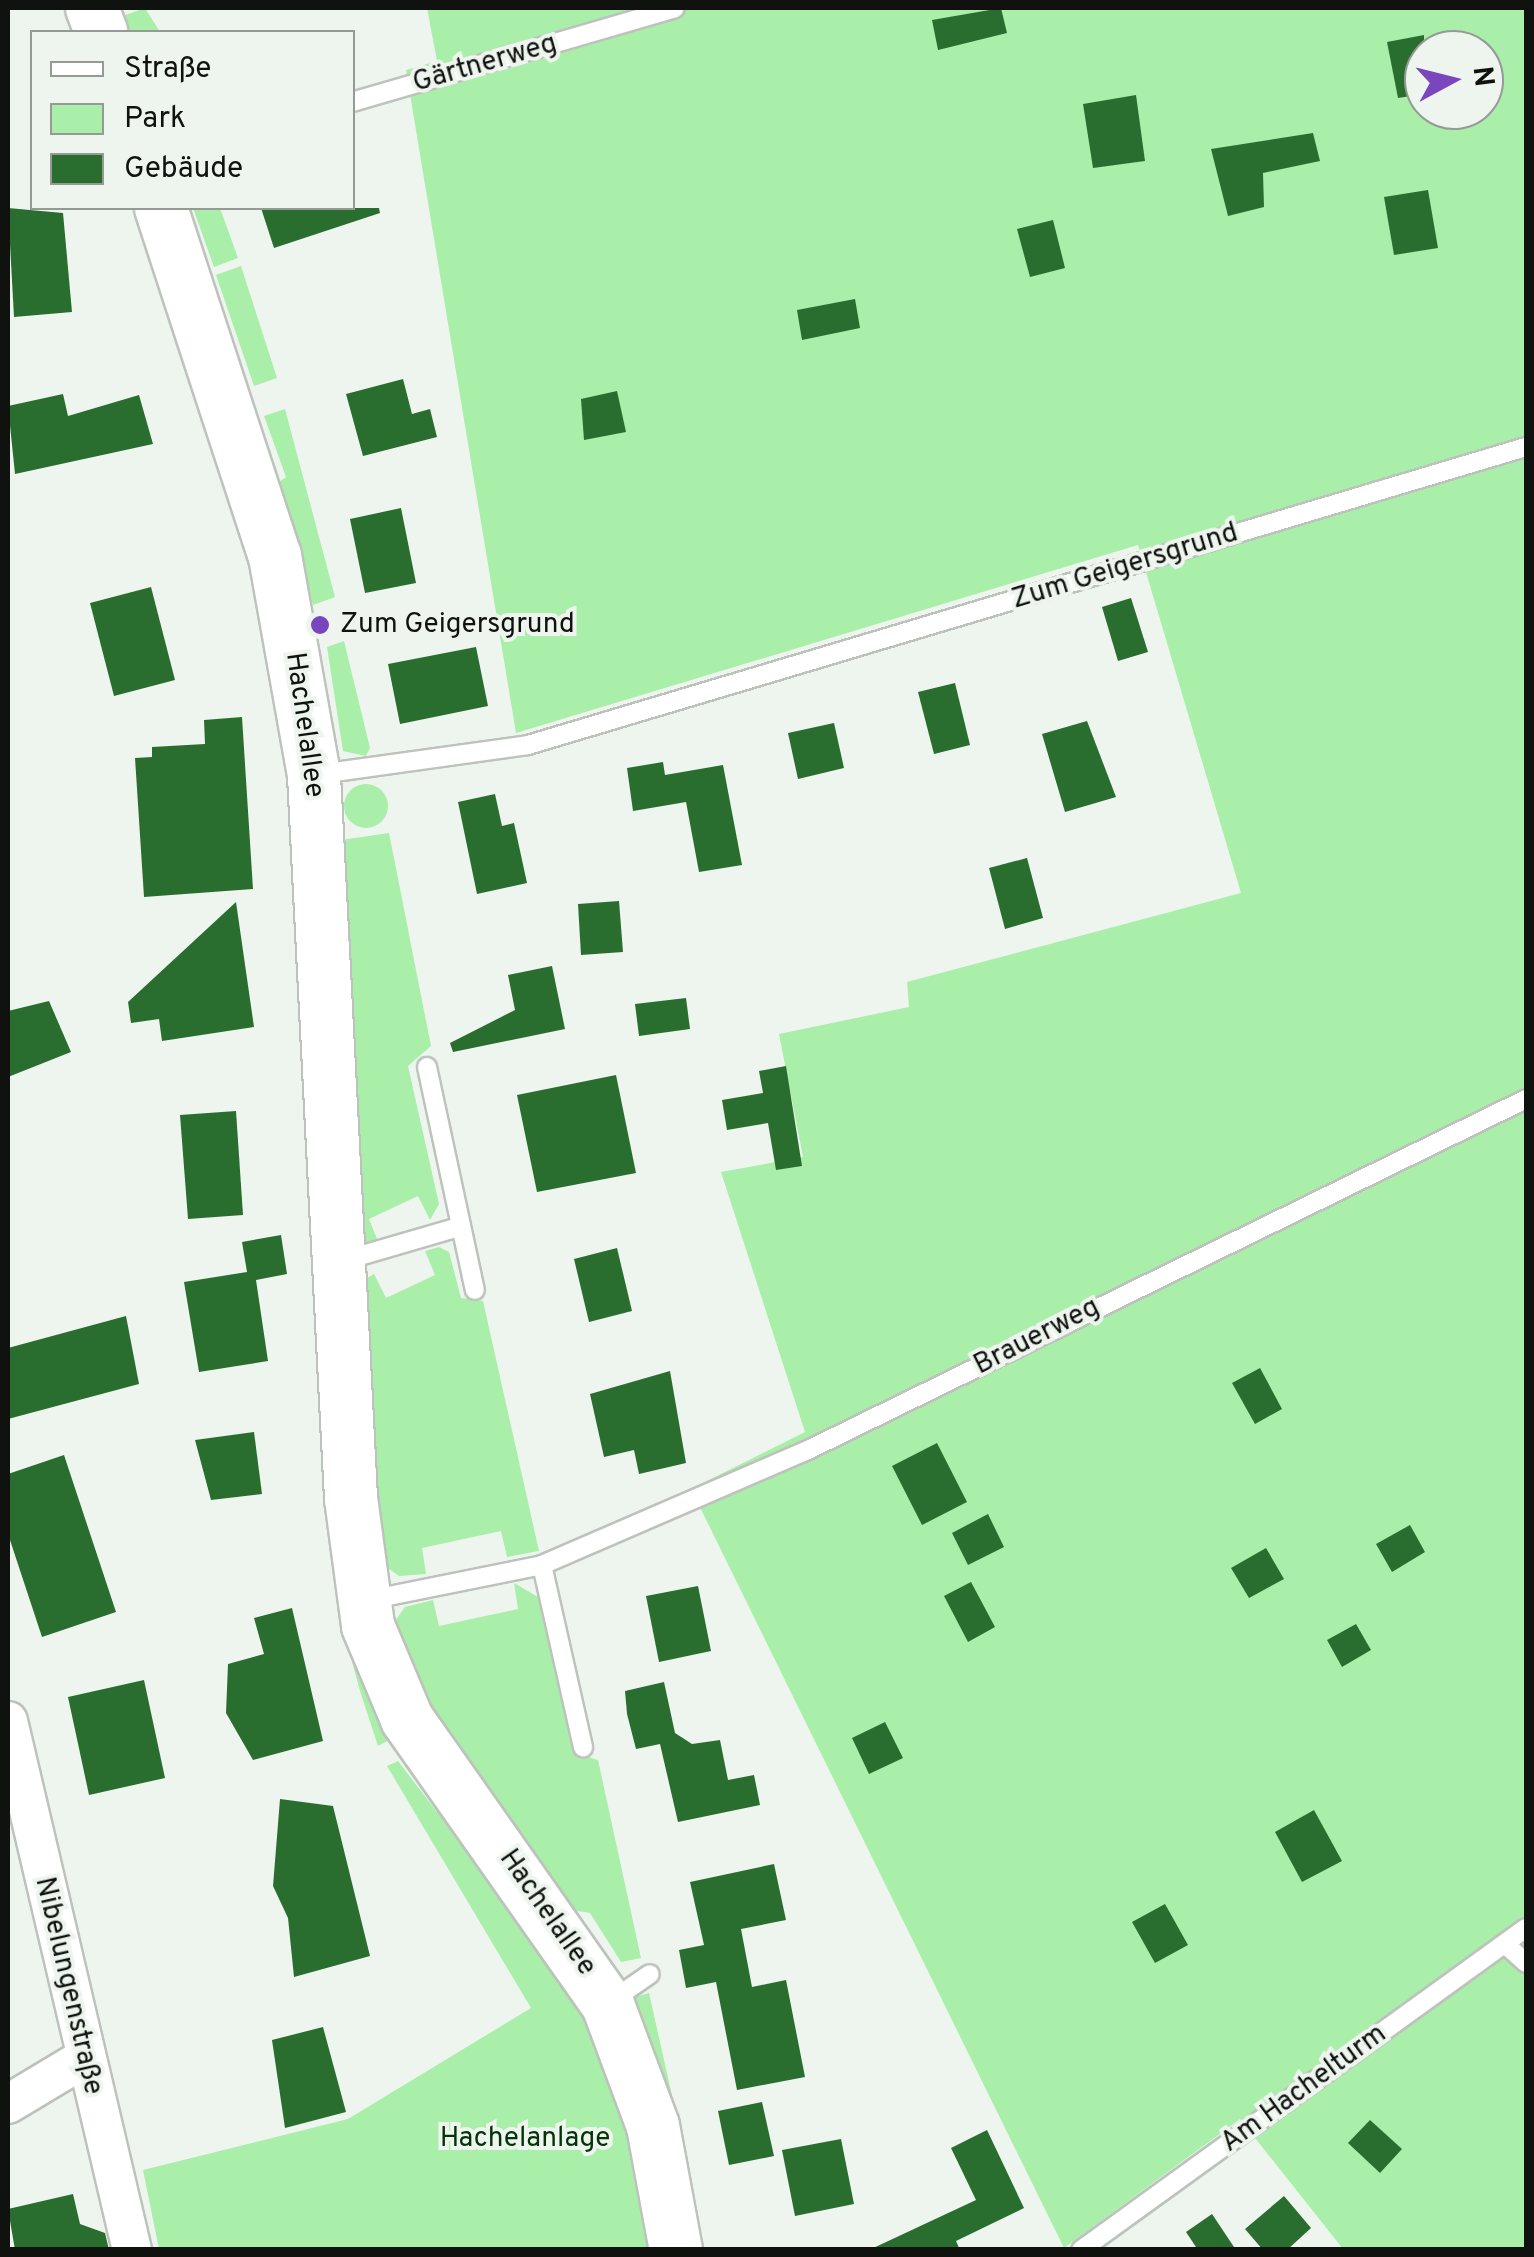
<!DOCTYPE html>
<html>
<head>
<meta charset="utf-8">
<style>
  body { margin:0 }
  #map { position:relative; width:1534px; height:2257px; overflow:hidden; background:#eef5ee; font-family:Overpass,sans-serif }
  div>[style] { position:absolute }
  .green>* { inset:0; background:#a9eea9 }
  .round { border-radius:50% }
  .building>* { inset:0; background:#2a6e2f }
  .roads { filter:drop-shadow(2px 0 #bdc3bc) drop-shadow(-2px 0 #bdc3bc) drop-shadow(0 2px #bdc3bc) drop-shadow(0 -2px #bdc3bc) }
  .lane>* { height:18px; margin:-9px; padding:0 9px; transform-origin:9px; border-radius:9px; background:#fff }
  .street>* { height:38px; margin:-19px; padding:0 19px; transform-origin:19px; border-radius:19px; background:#fff }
  .secondary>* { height:52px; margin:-26px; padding:0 26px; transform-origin:26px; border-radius:26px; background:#fff }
  .dots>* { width:28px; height:28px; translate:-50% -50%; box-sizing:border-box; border:5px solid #eef5ee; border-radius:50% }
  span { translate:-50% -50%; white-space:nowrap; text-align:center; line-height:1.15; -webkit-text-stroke:8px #eef5ee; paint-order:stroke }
  .street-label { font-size:28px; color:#101210 }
  .poi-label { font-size:28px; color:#101210 }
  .left { translate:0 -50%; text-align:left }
  .park-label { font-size:28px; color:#013407 }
  .frame { position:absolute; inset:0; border:10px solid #101210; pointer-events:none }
  .legend { position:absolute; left:30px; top:30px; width:325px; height:180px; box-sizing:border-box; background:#eef5ee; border:2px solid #959a95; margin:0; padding:12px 18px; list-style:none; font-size:30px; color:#101210 }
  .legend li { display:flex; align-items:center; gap:20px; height:50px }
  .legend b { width:50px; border:2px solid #959a95 }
  .north { position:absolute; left:1404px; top:30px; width:100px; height:100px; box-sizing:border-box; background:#eef5ee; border:2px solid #959a95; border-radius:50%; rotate:83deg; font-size:28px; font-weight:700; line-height:40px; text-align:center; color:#101210 }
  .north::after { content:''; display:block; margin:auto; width:35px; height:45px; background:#7a46be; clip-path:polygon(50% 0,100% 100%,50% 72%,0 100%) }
</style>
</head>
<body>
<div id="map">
  <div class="green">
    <i style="clip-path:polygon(145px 8px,160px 32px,120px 32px,120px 17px)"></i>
    <i style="clip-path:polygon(evenodd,427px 8px,1526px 8px,1526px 2249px,1343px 2249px,1240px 2119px,1064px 2248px,691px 1489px,805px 1432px,721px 1172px,803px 1157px,779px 1034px,909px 1007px,907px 982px,1241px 893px,1138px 545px,516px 733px,406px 70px,437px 61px,427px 8px,1424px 50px,1484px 50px,1484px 110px,1424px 110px,1424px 50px)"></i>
    <i style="clip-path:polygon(193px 208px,220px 208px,238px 258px,214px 267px)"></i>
    <i style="clip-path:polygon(241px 266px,277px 378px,254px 386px,216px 275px)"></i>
    <i style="clip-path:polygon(285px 409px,335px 597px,313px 605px,275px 485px,286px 477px,264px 416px)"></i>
    <i style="clip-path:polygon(344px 641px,370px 748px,366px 756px,343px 751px,327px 647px)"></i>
    <i class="round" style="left:344px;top:784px;width:44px;height:44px"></i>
    <i style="clip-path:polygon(389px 833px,431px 1046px,408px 1066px,439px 1204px,430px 1220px,418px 1196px,369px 1219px,379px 1244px,364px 1249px,341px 840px)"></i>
    <i style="clip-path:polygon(439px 1247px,449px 1252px,461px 1298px,483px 1301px,539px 1551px,507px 1557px,501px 1531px,422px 1548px,426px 1574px,399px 1576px,379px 1562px,364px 1280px,374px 1274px,386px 1298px,435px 1275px,425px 1251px)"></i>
    <i style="clip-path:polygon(514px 1583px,538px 1597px,573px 1753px,598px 1760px,641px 1958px,621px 1962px,590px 1913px,572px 1910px,440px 1739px,393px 1624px,405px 1607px,433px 1600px,439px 1626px,518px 1609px)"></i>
    <i style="clip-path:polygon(342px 1624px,395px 1737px,378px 1746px,360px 1691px)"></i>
    <i style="clip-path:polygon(398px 1761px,437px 1812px,448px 1808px,594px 2009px,660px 2249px,159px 2249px,143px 2170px,348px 2119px,531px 2008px,387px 1766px)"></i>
    <i style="clip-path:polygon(649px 1993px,675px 2109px,674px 2110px,632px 1998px)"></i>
  </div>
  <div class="building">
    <i style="clip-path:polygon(1001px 8px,1007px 33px,938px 50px,932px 20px)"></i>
    <i style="clip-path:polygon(1424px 35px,1424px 94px,1398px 98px,1387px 42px)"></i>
    <i style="clip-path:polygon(1136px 95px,1145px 161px,1093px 168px,1083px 104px)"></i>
    <i style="clip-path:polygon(1313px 133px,1320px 161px,1263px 173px,1264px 207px,1228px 216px,1211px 149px)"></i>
    <i style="clip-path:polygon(1428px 190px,1438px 248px,1394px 255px,1384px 197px)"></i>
    <i style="clip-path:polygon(8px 208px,63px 213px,72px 312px,14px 317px)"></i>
    <i style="clip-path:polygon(261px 208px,379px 208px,380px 213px,274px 248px)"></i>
    <i style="clip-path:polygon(1053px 220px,1065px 268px,1030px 277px,1017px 229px)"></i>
    <i style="clip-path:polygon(855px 299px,860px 328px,802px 340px,797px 310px)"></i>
    <i style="clip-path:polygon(403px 379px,412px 414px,430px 409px,437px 437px,363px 456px,346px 394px)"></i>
    <i style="clip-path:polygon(617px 391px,626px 432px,584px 440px,581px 399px)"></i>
    <i style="clip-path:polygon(63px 394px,68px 416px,139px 395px,153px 444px,15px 474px,8px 406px)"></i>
    <i style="clip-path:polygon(401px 508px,416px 583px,365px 593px,350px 519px)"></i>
    <i style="clip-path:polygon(151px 587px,175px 680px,114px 696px,90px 603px)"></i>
    <i style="clip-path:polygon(1131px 598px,1148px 652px,1118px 661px,1102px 607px)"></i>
    <i style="clip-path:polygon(476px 647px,488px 706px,400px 724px,388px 664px)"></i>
    <i style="clip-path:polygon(955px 683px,970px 745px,934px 754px,918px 692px)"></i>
    <i style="clip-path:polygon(242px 717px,253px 889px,144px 897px,135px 758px,152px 757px,152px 747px,205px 744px,204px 720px)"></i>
    <i style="clip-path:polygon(1087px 721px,1116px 797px,1065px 812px,1042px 734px)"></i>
    <i style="clip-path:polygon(834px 723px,844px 768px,798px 779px,788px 733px)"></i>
    <i style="clip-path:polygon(663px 762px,665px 775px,723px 765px,742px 865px,699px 872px,686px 802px,633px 811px,627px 768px)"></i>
    <i style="clip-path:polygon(495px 794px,502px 826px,514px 823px,527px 883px,477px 894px,458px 802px)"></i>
    <i style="clip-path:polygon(1027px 858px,1043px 918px,1005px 929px,989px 868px)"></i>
    <i style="clip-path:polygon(619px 901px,623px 952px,581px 955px,578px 904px)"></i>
    <i style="clip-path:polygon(236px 902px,254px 1027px,162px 1041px,159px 1019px,131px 1023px,128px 1002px)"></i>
    <i style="clip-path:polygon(552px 966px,565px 1029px,453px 1052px,450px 1043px,515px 1010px,508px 975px)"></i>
    <i style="clip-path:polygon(686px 998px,690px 1029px,639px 1036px,635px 1004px)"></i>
    <i style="clip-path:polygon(49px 1001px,71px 1052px,8px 1077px,8px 1011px)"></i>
    <i style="clip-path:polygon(786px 1066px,802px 1166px,776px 1170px,768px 1123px,727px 1130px,722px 1100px,763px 1093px,759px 1071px)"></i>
    <i style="clip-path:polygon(616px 1075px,636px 1173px,537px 1192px,517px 1095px)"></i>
    <i style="clip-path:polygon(236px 1111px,243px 1215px,188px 1219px,180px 1115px)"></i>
    <i style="clip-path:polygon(281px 1235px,287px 1274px,256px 1280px,268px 1361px,199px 1372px,184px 1282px,247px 1272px,242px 1242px)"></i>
    <i style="clip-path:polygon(617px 1248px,632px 1311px,589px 1322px,574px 1259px)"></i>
    <i style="clip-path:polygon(126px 1316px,139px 1384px,8px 1419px,8px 1348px)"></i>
    <i style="clip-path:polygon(1260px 1368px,1282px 1409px,1255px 1424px,1232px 1383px)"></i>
    <i style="clip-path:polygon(670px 1371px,686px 1463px,639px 1474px,634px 1450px,604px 1457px,590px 1394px)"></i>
    <i style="clip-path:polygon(254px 1432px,262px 1494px,211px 1500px,195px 1440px)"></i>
    <i style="clip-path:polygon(937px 1443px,967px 1502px,922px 1525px,892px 1466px)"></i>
    <i style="clip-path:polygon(64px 1455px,116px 1612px,42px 1637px,8px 1534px,8px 1474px)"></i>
    <i style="clip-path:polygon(988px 1514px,1004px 1547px,968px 1565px,952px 1533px)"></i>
    <i style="clip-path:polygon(1410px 1525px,1425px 1552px,1392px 1572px,1376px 1544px)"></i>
    <i style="clip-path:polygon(1266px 1548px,1284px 1579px,1249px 1598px,1231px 1568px)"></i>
    <i style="clip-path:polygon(971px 1582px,995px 1627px,968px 1642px,944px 1596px)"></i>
    <i style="clip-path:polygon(698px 1586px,711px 1651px,659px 1662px,646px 1596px)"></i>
    <i style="clip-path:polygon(292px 1608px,323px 1741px,253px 1760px,226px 1713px,228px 1664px,264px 1654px,254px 1618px)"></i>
    <i style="clip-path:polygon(1356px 1624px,1371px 1650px,1342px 1667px,1327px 1640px)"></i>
    <i style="clip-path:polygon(144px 1680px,165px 1778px,89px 1795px,68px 1697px)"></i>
    <i style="clip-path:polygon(664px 1682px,675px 1733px,692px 1744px,720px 1740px,728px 1780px,754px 1775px,760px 1805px,678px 1822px,660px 1744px,636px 1749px,627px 1714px,625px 1691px)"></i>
    <i style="clip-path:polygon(885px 1722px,903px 1758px,869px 1774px,852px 1738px)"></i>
    <i style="clip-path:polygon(280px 1799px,333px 1806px,370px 1956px,294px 1977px,288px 1918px,273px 1886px)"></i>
    <i style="clip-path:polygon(1314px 1810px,1342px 1861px,1302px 1882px,1275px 1832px)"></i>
    <i style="clip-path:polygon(774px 1864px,786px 1920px,741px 1929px,752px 1987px,786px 1980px,805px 2077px,737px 2090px,716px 1982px,686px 1988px,679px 1950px,704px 1945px,690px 1882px)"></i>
    <i style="clip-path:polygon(1165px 1904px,1188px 1945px,1155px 1963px,1132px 1922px)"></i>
    <i style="clip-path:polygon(323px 2027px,346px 2112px,285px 2128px,272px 2040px)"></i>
    <i style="clip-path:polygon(762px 2102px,774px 2156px,729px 2165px,718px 2111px)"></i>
    <i style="clip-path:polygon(1370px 2120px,1402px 2149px,1380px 2173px,1348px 2143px)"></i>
    <i style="clip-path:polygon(987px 2130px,1024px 2208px,956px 2241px,960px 2250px,869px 2250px,976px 2200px,951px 2148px)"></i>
    <i style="clip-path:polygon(841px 2139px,854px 2204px,795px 2216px,782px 2150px)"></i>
    <i style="clip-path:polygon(73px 2194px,80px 2224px,105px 2233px,109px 2250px,15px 2250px,8px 2209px)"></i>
    <i style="clip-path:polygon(1284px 2196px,1311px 2228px,1287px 2250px,1263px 2250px,1245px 2229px)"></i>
    <i style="clip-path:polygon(1212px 2214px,1236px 2250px,1198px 2250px,1186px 2232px)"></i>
  </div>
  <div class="roads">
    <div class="lane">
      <i style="left:352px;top:102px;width:336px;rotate:-16.2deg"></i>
      <i style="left:320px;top:774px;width:210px;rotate:-7.9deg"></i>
      <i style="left:528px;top:745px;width:1042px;rotate:-16.63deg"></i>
      <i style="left:427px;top:1067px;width:228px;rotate:77.9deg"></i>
      <i style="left:342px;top:1261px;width:122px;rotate:-16.2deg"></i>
      <i style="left:542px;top:1565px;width:187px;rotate:77.3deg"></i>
      <i style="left:369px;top:1600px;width:177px;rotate:-11.4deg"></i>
      <i style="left:542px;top:1565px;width:290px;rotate:-23.4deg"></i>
      <i style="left:808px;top:1450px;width:799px;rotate:-26.05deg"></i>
      <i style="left:1505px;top:1944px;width:28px;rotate:42deg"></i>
      <i style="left:611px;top:2001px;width:47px;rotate:-34.7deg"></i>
      <i style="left:1081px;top:2250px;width:549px;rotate:-35.89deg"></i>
    </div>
    <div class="street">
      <i style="left:8px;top:1721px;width:543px;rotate:76.81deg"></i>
      <i style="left:8px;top:2104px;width:87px;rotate:-31deg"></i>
    </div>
    <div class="secondary">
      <i style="left:92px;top:8px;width:26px;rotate:69deg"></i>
      <i style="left:161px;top:208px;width:366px;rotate:71.9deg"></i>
      <i style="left:275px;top:556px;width:222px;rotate:79.9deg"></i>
      <i style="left:314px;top:775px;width:724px;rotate:87.07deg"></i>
      <i style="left:351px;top:1498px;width:129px;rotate:82.4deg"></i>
      <i style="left:368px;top:1626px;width:101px;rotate:67.2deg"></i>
      <i style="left:407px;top:1719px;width:350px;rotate:54.9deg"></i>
      <i style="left:608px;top:2005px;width:129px;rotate:69.6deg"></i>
      <i style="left:653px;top:2126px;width:126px;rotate:79.5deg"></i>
    </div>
  </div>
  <div class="dots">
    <i style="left:320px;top:625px;background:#7a46be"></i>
  </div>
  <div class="street-label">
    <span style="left:485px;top:64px;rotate:-16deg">Gärtnerweg</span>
    <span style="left:1125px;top:567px;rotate:-17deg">Zum Geigersgrund</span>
    <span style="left:304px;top:725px;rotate:82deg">Hachelallee</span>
    <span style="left:1037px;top:1337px;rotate:-27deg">Brauerweg</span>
    <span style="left:547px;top:1913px;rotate:55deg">Hachelallee</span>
    <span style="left:68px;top:1986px;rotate:77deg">Nibelungenstraße</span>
    <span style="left:1304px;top:2089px;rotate:-36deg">Am Hachelturm</span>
  </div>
  <div class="poi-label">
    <span class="left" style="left:340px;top:625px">Zum Geigersgrund</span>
  </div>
  <div class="park-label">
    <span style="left:525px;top:2139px">Hachelanlage</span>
  </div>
  <div class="frame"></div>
  <ul class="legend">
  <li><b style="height:12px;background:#fff"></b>Straße</li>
  <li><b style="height:28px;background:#a9eea9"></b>Park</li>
  <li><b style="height:28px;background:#2a6e2f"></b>Gebäude</li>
  </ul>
  <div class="north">N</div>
</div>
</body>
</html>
